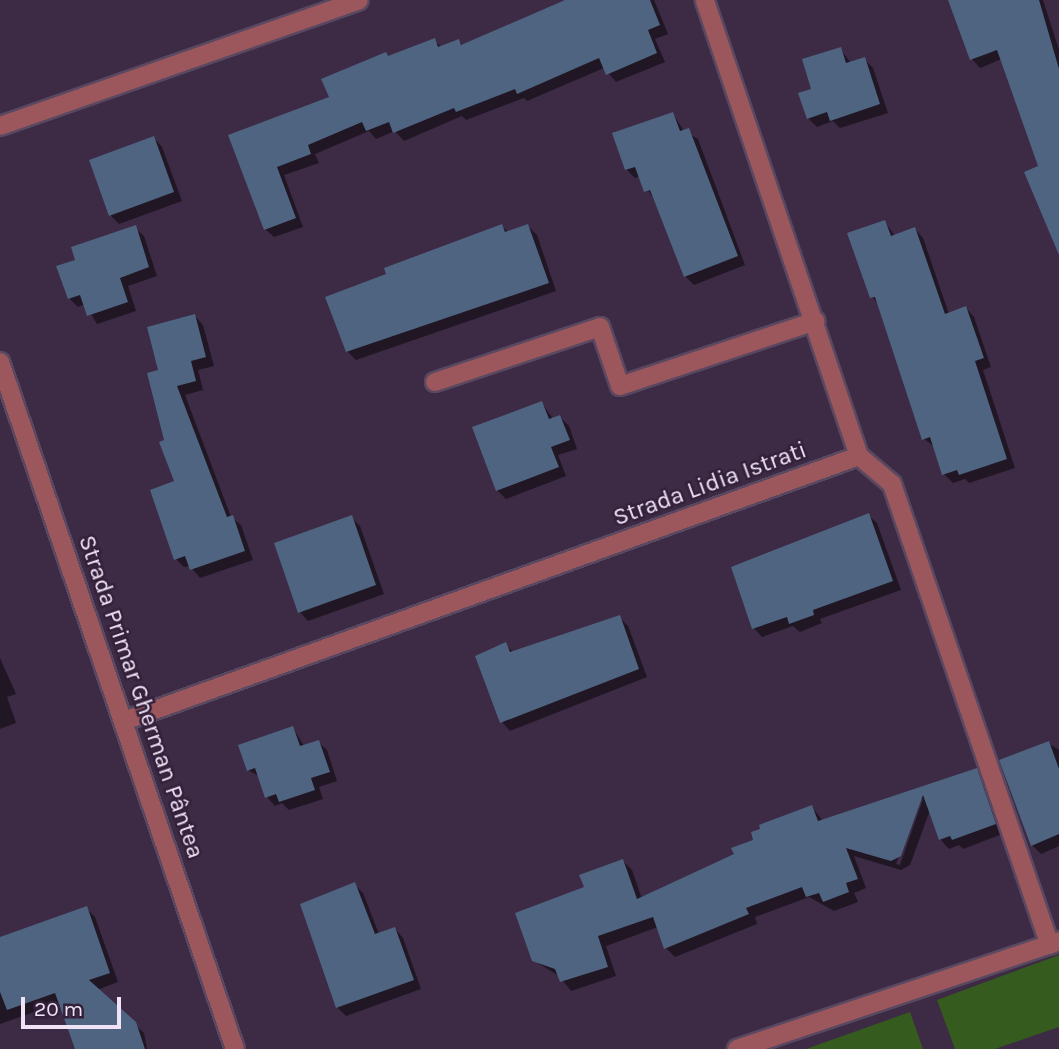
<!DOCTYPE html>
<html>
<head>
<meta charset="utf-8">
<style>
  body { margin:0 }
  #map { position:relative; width:1059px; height:1049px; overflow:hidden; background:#3d2a45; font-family:Karla,sans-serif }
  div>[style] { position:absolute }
  .green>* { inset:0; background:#355b1f }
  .shadow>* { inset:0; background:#0007 }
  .building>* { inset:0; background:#4e6481 }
  .roads { filter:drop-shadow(2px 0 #5a4861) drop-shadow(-2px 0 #5a4861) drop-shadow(0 2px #5a4861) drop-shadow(0 -2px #5a4861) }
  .service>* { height:18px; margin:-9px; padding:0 9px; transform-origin:9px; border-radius:9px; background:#9c575c }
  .minor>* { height:18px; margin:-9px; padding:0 9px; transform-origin:9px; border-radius:9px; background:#9c575c }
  span { translate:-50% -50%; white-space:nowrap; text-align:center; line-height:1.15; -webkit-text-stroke:5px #33203a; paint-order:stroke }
  .street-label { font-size:24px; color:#f0e3f5 }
  .scale { position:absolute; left:21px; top:997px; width:100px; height:32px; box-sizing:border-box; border:4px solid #f0e3f5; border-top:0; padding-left:9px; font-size:21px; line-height:24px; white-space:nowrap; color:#f0e3f5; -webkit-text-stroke:5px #33203a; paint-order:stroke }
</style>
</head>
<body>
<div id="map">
  <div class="green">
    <i style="clip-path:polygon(1059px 955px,1059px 1027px,995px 1049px,955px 1049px,937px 1000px)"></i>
    <i style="clip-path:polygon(910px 1012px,923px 1049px,806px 1049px)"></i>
  </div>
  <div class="shadow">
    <i style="clip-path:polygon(580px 0,654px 0,668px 34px,655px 39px,665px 62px,616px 82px,604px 68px,527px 101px,524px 98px,466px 120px,462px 116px,404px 141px,395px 131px,376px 139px,369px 131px,315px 154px,319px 163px,284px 175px,303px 227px,274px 237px,265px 229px,231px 136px,331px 98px,389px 57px,434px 40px,442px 48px,459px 41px,463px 46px)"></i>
    <i style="clip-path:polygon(950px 0,1043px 0,1059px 50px,1059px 253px,1040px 167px,1002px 59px,980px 68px,972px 59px)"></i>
    <i style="clip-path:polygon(840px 49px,851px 63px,864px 59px,873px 68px,888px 113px,840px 128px,833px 121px,817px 127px,808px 118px,814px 90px)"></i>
    <i style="clip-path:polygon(673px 114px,684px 131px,698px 139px,745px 265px,694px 285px,685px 276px,654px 200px,640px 176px,635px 178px,626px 169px)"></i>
    <i style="clip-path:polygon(154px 138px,162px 147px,182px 201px,119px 224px,110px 215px)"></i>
    <i style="clip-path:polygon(885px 222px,895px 236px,915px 229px,923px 238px,949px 314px,966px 308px,974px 317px,991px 367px,983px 370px,1015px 468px,969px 483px,965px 479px,953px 483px,944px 474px,935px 447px,924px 439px,879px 305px,872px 297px)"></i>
    <i style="clip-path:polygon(502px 226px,509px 233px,528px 226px,537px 235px,556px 291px,356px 360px,347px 351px,388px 275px)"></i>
    <i style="clip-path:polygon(135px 228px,144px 236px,157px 276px,128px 286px,136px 311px,97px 324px,85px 304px,78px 307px,69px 298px,77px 261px)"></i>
    <i style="clip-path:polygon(195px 316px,203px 325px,214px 366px,198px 370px,203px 390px,185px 395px,231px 517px,241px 525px,253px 560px,200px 578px,190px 566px,184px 567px,176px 559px,176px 482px,166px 441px,160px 372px)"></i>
    <i style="clip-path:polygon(542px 403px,553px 419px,560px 417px,569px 426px,577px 449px,558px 455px,566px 476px,506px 499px,497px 490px)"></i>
    <i style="clip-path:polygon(868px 515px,877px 523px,901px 590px,820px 619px,822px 623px,800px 632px,793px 626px,762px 637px,754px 628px)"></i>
    <i style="clip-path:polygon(351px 517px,360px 526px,384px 594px,308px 621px,300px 612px)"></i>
    <i style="clip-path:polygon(619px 617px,628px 626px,647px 677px,510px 731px,502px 722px,505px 644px,514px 653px)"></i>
    <i style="clip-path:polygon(0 658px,16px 694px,7px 697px,16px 723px,0 729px)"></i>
    <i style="clip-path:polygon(293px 728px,304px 746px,318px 742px,327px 750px,337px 781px,319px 787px,323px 799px,289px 810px,282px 803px,275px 806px,267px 797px,260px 777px,248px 770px)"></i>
    <i style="clip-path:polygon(1048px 743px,1059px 750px,1059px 846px,1041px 854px,1032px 845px)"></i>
    <i style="clip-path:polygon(evenodd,977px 770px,986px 779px,1005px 833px,963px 849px,959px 845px,949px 849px,940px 839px,930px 810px,910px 865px,901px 870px,854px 856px,866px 888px,854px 893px,858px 902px,834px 911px,809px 897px,755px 917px,757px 924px,675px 957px,666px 948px,658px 927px,606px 946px,616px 976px,571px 991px,559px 976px,533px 960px,586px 888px,623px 861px,632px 870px,642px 899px,736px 855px,812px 807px,823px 821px,977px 770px,920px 799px,923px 799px,900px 865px,896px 864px,920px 799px)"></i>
    <i style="clip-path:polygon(354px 884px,363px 893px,379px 934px,395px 929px,403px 938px,421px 989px,346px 1016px,337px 1007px)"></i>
    <i style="clip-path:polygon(86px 908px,95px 917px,118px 982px,97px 990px,144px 1033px,147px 1049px,77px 1049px,60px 1003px,0 1024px,0 939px)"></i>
  </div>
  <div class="building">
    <i style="clip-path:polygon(565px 0,650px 0,660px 25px,648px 30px,657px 53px,606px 75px,599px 58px,517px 94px,515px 89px,456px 112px,454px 108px,393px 133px,389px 122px,366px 131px,362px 122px,308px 145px,311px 154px,277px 167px,296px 218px,264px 230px,228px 135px,329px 97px,321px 79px,386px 52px,388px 56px,435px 38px,438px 47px,459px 39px,461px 45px)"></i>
    <i style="clip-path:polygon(948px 0,1039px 0,1059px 69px,1059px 255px,1024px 172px,1038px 166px,997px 50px,970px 60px)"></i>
    <i style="clip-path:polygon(841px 47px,846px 63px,865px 57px,880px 104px,830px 121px,827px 112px,807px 119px,798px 93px,811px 89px,802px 59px)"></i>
    <i style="clip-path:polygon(673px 112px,680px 131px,689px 128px,738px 256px,684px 277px,650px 190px,644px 192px,635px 167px,625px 170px,612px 133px)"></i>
    <i style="clip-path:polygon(154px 136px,174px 192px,109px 216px,89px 160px)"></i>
    <i style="clip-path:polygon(885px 220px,891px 236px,915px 227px,945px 314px,966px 306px,984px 358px,975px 361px,1007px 459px,959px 475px,957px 470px,942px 475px,930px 437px,922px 440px,875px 297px,870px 298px,847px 233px)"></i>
    <i style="clip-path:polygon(502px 224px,505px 232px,528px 224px,549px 283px,346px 352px,325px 297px,386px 274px,384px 268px)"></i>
    <i style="clip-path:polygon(136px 225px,149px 267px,120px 278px,128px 302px,87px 316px,80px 295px,68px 299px,56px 266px,75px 260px,71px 247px)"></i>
    <i style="clip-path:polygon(195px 314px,206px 357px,191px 361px,196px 381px,177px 386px,227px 517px,233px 515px,245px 551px,190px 570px,185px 556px,174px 560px,150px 490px,174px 481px,159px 442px,164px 440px,147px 373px,158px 370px,147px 327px)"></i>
    <i style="clip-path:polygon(542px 401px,549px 419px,560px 415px,570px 440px,551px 447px,559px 467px,496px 491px,472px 427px)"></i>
    <i style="clip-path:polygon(869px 513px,893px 581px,813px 610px,814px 615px,789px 624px,787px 617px,752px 629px,731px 567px)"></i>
    <i style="clip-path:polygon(352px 515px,376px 585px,298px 613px,274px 543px)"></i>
    <i style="clip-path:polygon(620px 615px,639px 669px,500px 723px,475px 656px,506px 642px,510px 652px)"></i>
    <i style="clip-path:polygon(293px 726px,300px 746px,319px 740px,330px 772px,311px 778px,315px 790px,279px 802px,276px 794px,265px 798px,255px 768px,247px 771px,238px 745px)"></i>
    <i style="clip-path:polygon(1049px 741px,1059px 769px,1059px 834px,1031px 846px,999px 760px)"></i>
    <i style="clip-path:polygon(977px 768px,996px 824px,952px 840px,950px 836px,939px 840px,923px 795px,901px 856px,891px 861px,846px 848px,858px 879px,846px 883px,849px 892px,823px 902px,819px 893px,806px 897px,802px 887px,746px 908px,749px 914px,664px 949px,653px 917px,598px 936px,608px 967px,560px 982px,555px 969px,532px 961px,515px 913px,584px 887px,579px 875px,623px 859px,637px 899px,734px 854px,731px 848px,753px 840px,751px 832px,760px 829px,759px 825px,812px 805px,818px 821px)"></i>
    <i style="clip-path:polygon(355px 882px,375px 934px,395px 927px,414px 980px,336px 1008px,300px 904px)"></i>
    <i style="clip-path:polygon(87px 906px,110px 973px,89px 980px,136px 1022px,145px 1049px,75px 1049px,55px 993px,7px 1010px,0 992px,0 937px)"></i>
  </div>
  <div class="roads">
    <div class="service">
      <i style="left:435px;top:382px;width:174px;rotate:-18.4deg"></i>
      <i style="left:600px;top:327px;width:62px;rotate:71.3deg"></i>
      <i style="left:620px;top:386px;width:206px;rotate:-18.4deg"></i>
      <i style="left:859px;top:456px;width:43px;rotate:40.3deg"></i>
      <i style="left:892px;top:484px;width:487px;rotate:71.1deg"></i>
    </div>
    <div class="minor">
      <i style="left:0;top:126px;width:380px;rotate:-19.3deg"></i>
      <i style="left:0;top:362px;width:726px;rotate:71.12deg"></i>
      <i style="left:124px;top:721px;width:781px;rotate:-19.83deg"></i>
      <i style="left:859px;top:456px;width:481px;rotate:-108.7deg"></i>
      <i style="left:737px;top:1049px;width:340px;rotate:-18.5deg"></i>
    </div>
  </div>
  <div class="street-label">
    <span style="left:710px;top:484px;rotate:-20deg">Strada Lidia Istrati</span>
    <span style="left:141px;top:697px;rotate:71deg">Strada Primar Gherman Pântea</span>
  </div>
  <div class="scale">20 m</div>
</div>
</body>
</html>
